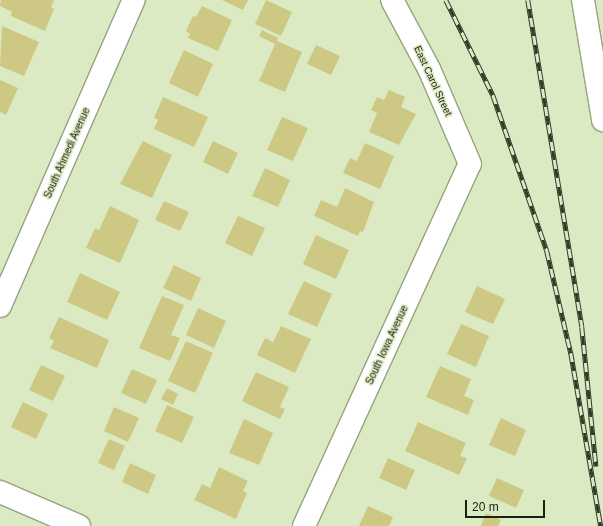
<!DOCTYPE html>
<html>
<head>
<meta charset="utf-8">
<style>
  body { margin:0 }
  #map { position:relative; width:603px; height:526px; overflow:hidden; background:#dbeac3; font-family:Helvetica,sans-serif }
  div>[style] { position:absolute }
  .building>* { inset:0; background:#cdc984 }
  .roads { filter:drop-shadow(1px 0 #95a37e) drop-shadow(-1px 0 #95a37e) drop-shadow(0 1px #95a37e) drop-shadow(0 -1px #95a37e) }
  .street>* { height:22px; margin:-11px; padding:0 11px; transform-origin:11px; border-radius:11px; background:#fff }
  .primary>* { height:22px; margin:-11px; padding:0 11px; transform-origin:11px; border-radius:11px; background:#fff }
  .rail>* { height:4.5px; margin-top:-2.25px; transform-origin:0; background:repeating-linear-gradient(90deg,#dbeac3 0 9px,#333a28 0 18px); box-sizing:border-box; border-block:1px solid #333a28 }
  span { translate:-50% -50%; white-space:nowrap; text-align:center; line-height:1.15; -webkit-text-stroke:3px #dbeac3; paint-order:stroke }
  .street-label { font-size:10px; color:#1a2011 }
  .scale { position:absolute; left:465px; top:500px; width:80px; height:18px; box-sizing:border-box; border:2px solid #1a2011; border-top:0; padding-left:5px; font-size:12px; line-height:14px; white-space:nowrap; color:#1a2011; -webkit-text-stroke:3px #dbeac3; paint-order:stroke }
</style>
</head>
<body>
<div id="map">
  <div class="building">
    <i style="clip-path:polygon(1px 0,54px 0,51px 7px,54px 9px,45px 31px,11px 16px,12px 12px,0 6px)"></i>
    <i style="clip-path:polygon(222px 0,248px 0,243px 10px)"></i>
    <i style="clip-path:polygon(266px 0,292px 12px,281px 36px,255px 24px)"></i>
    <i style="clip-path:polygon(202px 6px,232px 20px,218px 51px,188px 38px,190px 34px,186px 31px,193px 16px,196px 17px)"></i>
    <i style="clip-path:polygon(2px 26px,39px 42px,24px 76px,0 66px)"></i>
    <i style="clip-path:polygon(262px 30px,278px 38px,277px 41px,302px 52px,285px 92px,259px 81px,275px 44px,259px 36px)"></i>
    <i style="clip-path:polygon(316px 45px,340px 56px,331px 75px,307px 64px)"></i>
    <i style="clip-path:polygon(184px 50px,213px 64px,198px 97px,169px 83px)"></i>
    <i style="clip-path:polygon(0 80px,18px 88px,6px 115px,0 112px)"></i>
    <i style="clip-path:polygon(389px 90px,405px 97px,401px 107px,416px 114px,399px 145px,369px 132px,377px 113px,371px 110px,377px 97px,384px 100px)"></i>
    <i style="clip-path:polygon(163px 97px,208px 117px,194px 147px,154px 129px,158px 120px,154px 118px)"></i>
    <i style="clip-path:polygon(282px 117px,308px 128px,293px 161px,267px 150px)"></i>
    <i style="clip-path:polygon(143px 141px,172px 155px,152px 198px,120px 184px)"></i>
    <i style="clip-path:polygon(213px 141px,238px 153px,228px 174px,203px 162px)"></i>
    <i style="clip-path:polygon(365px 143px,394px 156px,380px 189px,343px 173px,350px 158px,357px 161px)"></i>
    <i style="clip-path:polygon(265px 168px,290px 180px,278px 207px,252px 196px)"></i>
    <i style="clip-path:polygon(345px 188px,374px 202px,363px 232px,360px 231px,358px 236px,314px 216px,321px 200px,337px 207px)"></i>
    <i style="clip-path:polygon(164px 201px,189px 212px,180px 231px,155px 220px)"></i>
    <i style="clip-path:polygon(110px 206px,139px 220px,120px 263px,86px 248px,95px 228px,99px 230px)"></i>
    <i style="clip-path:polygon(238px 216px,265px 228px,252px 256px,225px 243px)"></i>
    <i style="clip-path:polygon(316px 235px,349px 250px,336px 279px,303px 264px)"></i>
    <i style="clip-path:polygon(174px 265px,201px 278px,191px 301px,163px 288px)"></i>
    <i style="clip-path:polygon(80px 273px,120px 292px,107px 320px,67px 302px)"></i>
    <i style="clip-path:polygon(304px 281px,332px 294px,317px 327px,288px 314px)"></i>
    <i style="clip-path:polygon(477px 286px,505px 299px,493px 324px,465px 312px)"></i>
    <i style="clip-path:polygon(162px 296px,184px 305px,171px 335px,180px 338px,170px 361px,139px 348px)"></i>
    <i style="clip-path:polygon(198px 308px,226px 321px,214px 348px,186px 335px)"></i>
    <i style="clip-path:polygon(59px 317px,109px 340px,97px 368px,50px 348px,54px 341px,49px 338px)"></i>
    <i style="clip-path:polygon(461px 324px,489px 336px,476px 367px,447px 354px)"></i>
    <i style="clip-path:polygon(281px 326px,311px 339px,295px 373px,257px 355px,265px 338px,273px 342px)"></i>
    <i style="clip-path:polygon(186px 341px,213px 353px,195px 393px,168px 381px)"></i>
    <i style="clip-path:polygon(41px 365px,65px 376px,53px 401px,29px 390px)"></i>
    <i style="clip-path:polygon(440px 366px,471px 379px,464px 396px,474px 400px,468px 415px,426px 397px)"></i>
    <i style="clip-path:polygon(132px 369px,157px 380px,146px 404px,121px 393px)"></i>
    <i style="clip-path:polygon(256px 372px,289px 387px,280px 407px,285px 409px,280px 419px,242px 401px)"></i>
    <i style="clip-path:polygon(167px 388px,178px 394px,173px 405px,161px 399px)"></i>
    <i style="clip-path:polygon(23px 402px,48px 414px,36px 439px,11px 427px)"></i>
    <i style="clip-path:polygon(167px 405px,194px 417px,182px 443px,155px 431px)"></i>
    <i style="clip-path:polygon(114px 407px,139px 418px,128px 442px,104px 431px)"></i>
    <i style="clip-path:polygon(501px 418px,526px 430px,515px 456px,489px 445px)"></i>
    <i style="clip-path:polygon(244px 419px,273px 433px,259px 465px,229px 453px)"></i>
    <i style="clip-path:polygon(418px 422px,466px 443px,460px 456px,467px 458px,459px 475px,405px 451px)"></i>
    <i style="clip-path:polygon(109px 439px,125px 446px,114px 470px,98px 463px)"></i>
    <i style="clip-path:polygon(388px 458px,415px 470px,406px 490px,379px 478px)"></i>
    <i style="clip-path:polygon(130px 463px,156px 475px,148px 494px,122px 482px)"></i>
    <i style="clip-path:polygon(219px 467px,248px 481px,243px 491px,247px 493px,236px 519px,194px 500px,202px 484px,210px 488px)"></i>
    <i style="clip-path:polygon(497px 478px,524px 490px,516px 508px,489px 496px)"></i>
    <i style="clip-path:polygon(368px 506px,393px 517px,389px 526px,359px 526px)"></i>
    <i style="clip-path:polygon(486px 513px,501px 520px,498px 526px,481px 526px)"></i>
  </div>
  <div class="roads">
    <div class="street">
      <i style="left:0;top:306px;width:334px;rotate:-66.4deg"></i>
      <i style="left:0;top:492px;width:86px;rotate:23.3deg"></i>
      <i style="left:304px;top:526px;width:398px;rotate:-65.4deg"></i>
      <i style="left:470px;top:164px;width:103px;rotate:-113.3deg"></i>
      <i style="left:429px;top:69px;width:78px;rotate:-118.2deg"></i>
    </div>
    <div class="primary">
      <i style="left:583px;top:0;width:122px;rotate:80.5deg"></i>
    </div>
  </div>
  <div class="rail">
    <i style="left:446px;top:0;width:106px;rotate:63.7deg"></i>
    <i style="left:493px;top:95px;width:165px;rotate:70.9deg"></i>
    <i style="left:547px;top:251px;width:105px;rotate:76.8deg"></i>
    <i style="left:571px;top:353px;width:176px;rotate:80.2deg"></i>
    <i style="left:528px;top:0;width:331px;rotate:80.6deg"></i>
    <i style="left:582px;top:327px;width:140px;rotate:84.2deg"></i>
  </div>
  <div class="street-label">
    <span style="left:433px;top:81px;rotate:65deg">East Carol Street</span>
    <span style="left:67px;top:153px;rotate:-66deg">South Ahmedi Avenue</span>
    <span style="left:387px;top:345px;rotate:-65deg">South Iowa Avenue</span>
  </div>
  <div class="scale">20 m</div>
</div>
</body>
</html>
